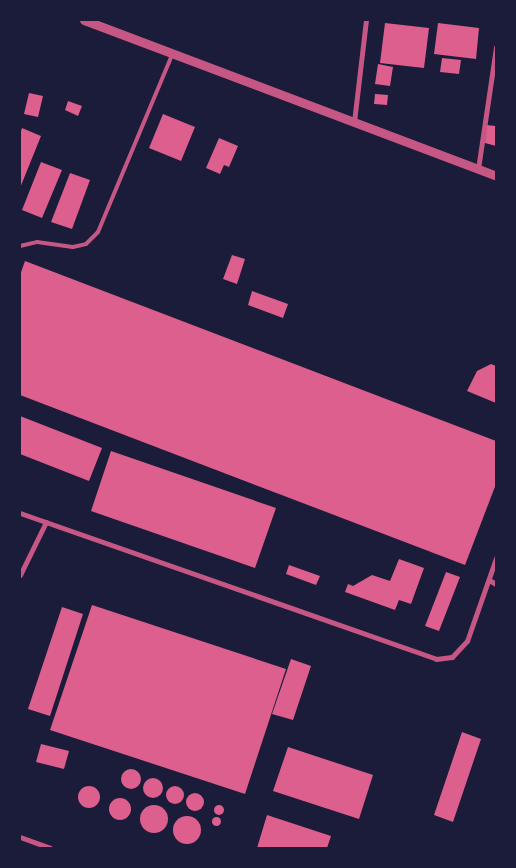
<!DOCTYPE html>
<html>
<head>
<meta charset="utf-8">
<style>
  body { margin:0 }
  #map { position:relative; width:516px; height:868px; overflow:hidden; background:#1b1b3a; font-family:"DejaVu Sans",sans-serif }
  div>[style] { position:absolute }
  .building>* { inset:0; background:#dd5f8e }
  .round { border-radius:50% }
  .service>* { height:4px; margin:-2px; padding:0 2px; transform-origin:2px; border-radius:2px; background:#c65784 }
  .minor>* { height:5px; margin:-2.5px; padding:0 2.5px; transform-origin:2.5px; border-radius:2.5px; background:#c65784 }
  .tertiary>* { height:9px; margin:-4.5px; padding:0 4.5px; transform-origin:4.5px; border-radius:4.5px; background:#c65784 }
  span { translate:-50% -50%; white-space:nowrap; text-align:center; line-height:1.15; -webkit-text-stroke:4.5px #1b1b3a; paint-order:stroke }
  .frame { position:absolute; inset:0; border:21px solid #1b1b3a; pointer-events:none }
</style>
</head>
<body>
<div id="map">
  <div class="building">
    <i style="clip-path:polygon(385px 23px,429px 28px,424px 68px,380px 63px)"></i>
    <i style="clip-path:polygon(438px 23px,479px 28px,476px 59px,434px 54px)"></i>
    <i style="clip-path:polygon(442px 58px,461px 60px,459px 74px,440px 72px)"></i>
    <i style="clip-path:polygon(378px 64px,393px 67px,390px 86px,375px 84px)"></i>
    <i style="clip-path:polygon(29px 93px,43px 96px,38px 117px,24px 114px)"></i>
    <i style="clip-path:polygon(375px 94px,388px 95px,387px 105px,374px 104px)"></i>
    <i style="clip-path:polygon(68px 101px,82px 106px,78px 116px,65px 110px)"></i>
    <i style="clip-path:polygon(163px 114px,195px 127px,181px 161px,149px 148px)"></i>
    <i style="clip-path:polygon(486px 125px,496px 126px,496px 146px,485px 143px)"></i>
    <i style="clip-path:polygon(22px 128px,41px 136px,20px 188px,20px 134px)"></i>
    <i style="clip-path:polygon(219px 138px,238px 146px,229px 167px,224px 165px,220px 174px,206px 168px)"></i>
    <i style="clip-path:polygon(41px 162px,62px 170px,42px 218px,22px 210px)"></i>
    <i style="clip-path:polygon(70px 173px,90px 180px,72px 229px,51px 222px)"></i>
    <i style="clip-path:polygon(232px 255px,245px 259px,237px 284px,223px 279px)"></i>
    <i style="clip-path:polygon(25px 261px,496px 441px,496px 484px,465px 565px,20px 395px,20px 275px)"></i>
    <i style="clip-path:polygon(252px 291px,288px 304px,283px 318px,248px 305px)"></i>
    <i style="clip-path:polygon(491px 364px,496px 366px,496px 403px,467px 391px,477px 371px)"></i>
    <i style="clip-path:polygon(20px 416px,102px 448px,89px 481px,20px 454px)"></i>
    <i style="clip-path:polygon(111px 451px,276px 508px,255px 568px,91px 511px)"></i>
    <i style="clip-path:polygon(399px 559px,424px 568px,411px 604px,399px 600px,395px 610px,345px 592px,348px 584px,353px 586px,372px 575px,390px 581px)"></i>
    <i style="clip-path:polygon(289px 565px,320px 576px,316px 585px,286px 574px)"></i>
    <i style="clip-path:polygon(446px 572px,460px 577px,439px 631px,425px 626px)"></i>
    <i style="clip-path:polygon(92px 605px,286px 669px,245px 794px,50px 730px)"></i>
    <i style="clip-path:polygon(62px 607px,83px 614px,50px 716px,28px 709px)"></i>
    <i style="clip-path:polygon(291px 659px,311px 666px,293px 720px,272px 714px)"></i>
    <i style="clip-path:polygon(462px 732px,481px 739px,453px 822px,434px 815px)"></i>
    <i style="clip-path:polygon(41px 744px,69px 751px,64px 769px,36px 762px)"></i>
    <i style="clip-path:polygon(288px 747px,373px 775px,359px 819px,273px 791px)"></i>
    <i class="round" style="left:121px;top:769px;width:20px;height:20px"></i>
    <i class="round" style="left:143px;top:778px;width:20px;height:20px"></i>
    <i class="round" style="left:166px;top:786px;width:18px;height:18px"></i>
    <i class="round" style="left:78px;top:786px;width:22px;height:22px"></i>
    <i class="round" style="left:186px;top:793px;width:18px;height:18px"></i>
    <i class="round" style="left:109px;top:798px;width:22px;height:22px"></i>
    <i class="round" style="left:214px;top:805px;width:10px;height:10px"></i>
    <i class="round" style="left:140px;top:805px;width:28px;height:28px"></i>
    <i style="clip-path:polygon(267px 815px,331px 836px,327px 848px,257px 848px)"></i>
    <i class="round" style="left:211.5px;top:816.5px;width:9px;height:9px"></i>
    <i class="round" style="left:173px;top:816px;width:28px;height:28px"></i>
  </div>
  <div class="service">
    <i style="left:20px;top:246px;width:17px;rotate:-13deg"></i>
    <i style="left:37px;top:242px;width:36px;rotate:8deg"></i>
    <i style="left:73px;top:247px;width:13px;rotate:-13deg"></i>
    <i style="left:86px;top:244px;width:17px;rotate:-45deg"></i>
    <i style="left:98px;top:232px;width:194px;rotate:-67.3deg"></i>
  </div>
  <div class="minor">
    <i style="left:354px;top:122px;width:103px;rotate:-83.3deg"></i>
    <i style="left:478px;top:169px;width:123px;rotate:-81.6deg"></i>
    <i style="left:20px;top:513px;width:441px;rotate:19.3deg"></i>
    <i style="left:436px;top:659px;width:16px;rotate:-7deg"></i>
    <i style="left:452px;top:657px;width:22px;rotate:-47deg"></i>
    <i style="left:467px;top:641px;width:88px;rotate:-70.7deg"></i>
    <i style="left:20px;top:575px;width:59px;rotate:-63.9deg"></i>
    <i style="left:489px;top:580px;width:8px;rotate:30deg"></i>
    <i style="left:20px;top:837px;width:32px;rotate:20deg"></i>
  </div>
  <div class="tertiary">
    <i style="left:84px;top:20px;width:441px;rotate:20.7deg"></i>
  </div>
  <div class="frame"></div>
</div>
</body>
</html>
